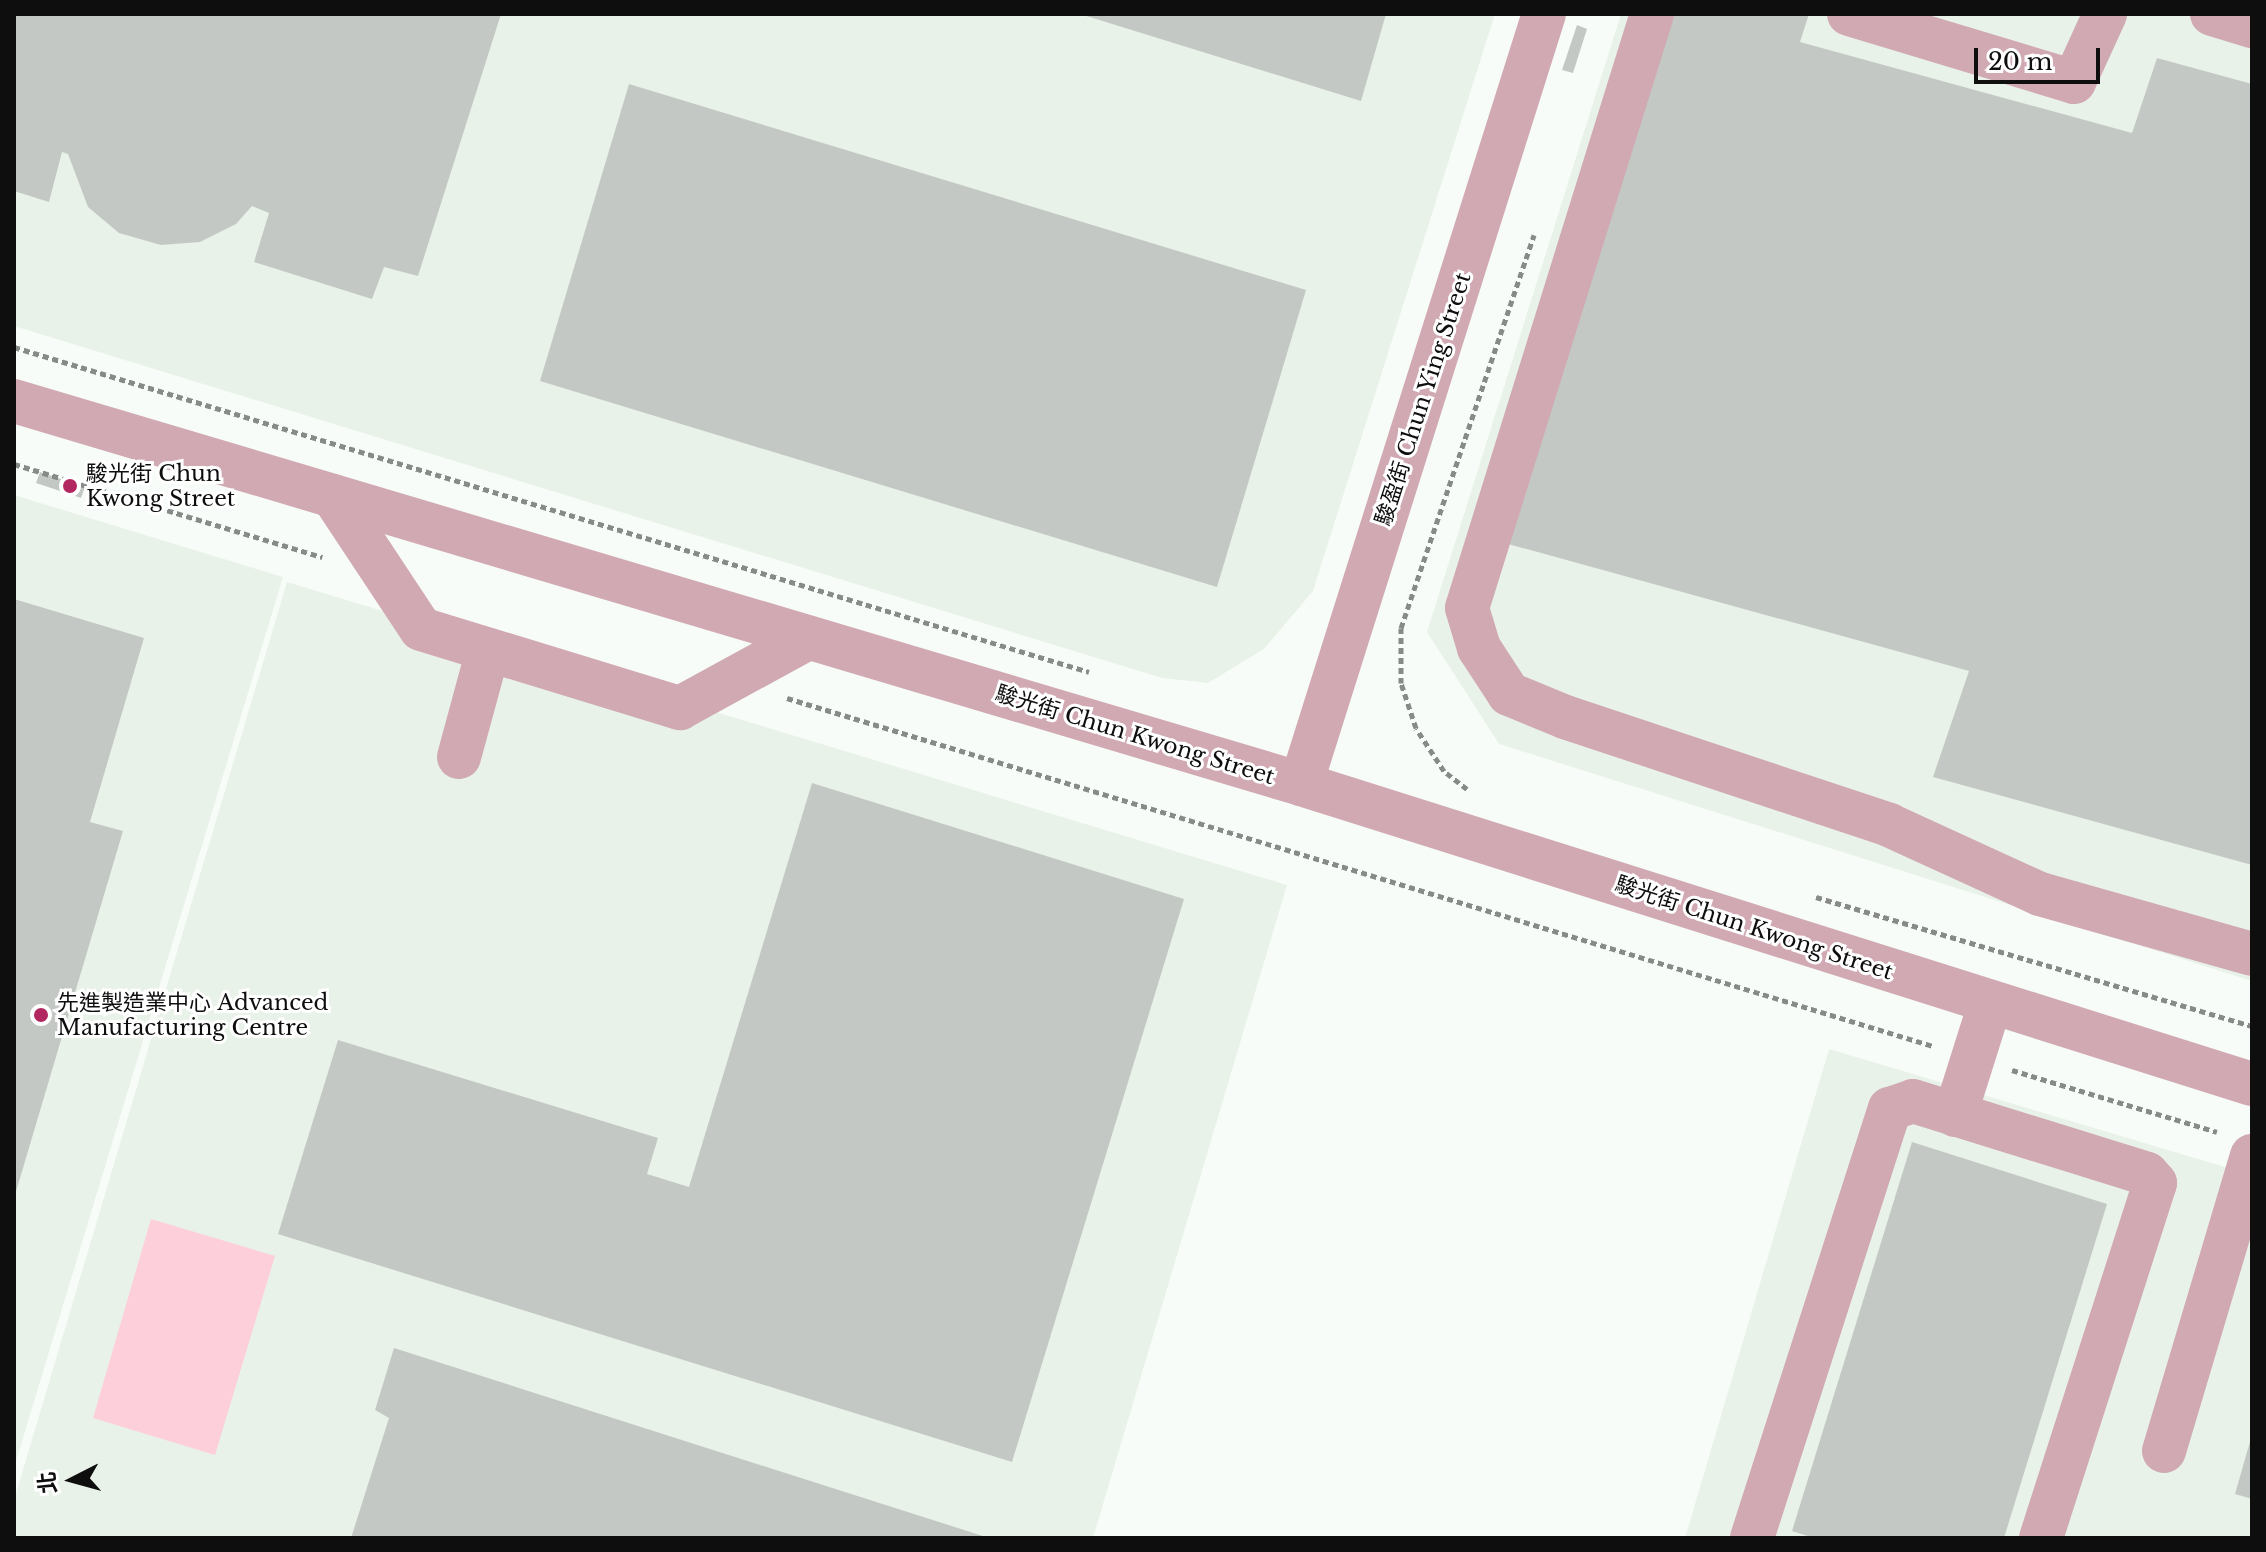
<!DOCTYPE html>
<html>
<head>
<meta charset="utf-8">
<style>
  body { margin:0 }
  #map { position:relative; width:2266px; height:1552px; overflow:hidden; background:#f8fcf8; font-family:"Libre Baskerville","Noto Sans TC",serif }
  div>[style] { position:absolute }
  .built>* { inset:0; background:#e9f2e9 }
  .green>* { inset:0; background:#fdcfda }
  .building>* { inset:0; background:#c4c8c4 }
  .path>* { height:5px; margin-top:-2.5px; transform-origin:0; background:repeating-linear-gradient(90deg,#878a87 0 6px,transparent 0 10px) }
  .minor>* { height:44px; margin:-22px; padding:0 22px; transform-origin:22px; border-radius:22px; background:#d0a9b3 }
  .dots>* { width:22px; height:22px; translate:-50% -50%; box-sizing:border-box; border:4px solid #fff; border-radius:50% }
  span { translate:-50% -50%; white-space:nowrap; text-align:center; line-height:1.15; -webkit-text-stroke:6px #fff; paint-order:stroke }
  .street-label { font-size:22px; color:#0d0e0d }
  .poi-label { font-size:22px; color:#0d0e0d }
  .left { translate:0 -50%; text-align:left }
  .frame { position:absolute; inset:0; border:16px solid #0d0e0d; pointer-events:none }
  .north { position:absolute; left:32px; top:1440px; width:80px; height:80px; -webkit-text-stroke:6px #fff; paint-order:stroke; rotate:264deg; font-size:22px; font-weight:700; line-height:32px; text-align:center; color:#0d0e0d }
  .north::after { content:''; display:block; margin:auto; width:28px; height:36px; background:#0d0e0d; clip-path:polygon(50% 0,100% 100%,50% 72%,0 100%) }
  .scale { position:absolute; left:1974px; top:48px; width:126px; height:36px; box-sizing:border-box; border:4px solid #0d0e0d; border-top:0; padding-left:10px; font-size:24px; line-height:28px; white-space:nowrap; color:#0d0e0d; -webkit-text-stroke:6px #fff; paint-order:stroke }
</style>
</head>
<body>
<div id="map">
  <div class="built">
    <i style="clip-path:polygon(14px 14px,1495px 14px,1313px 591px,1264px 649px,1208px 683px,1162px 678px,14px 326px)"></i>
    <i style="clip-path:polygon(1621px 14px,2252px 14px,2252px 981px,1499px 744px,1427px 632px)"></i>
    <i style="clip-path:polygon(14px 495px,283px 577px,14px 1468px)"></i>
    <i style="clip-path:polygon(287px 582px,1287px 885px,1093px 1538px,14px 1538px,14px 1500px)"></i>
    <i style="clip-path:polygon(1829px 1049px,2252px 1175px,2252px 1538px,1685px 1538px)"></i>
  </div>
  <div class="green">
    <i style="clip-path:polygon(151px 1219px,275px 1256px,215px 1455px,93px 1418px)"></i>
  </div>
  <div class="building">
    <i style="clip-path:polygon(14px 14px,501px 14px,418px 276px,384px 267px,372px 299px,254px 262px,269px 213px,252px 206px,236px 224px,200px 242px,161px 245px,119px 233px,88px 207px,68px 154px,62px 152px,49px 202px,14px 191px)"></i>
    <i style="clip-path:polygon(1080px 14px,1386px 14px,1361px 101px)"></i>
    <i style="clip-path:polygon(1668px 14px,1809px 14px,1800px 42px,2132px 133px,2157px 58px,2252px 84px,2252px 865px,1933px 777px,1969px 671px,1501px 542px)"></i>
    <i style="clip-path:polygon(1577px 25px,1587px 29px,1573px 73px,1562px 70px)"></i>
    <i style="clip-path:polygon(629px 84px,1306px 290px,1217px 587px,540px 381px)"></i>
    <i style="clip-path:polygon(40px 472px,85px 487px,81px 498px,36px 483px)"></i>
    <i style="clip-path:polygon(14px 599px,144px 638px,90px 822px,123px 831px,15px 1195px)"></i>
    <i style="clip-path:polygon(812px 783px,1184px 899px,1012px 1462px,278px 1234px,338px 1040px,658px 1138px,647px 1174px,689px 1187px)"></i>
    <i style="clip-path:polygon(1912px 1142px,2107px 1204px,2004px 1538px,1814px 1538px,1792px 1531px)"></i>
    <i style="clip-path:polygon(394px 1348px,986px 1537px,986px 1538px,351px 1538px,389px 1418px,375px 1410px)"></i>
    <i style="clip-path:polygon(2251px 1438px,2252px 1438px,2252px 1499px,2235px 1494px)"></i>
  </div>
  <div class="path">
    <i style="left:14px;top:347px;width:1123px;rotate:16.82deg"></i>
    <i style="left:14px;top:464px;width:322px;rotate:16.8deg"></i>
    <i style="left:787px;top:698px;width:1198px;rotate:16.89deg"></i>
    <i style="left:1467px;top:789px;width:29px;rotate:-142deg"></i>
    <i style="left:1444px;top:771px;width:51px;rotate:-123.1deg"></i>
    <i style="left:1416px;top:728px;width:47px;rotate:-108.4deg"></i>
    <i style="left:1401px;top:683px;width:55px;rotate:-90deg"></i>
    <i style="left:1401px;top:628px;width:415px;rotate:-71.3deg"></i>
    <i style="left:1816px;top:897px;width:455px;rotate:16.5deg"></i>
    <i style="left:2012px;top:1070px;width:214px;rotate:16.8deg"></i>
  </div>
  <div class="minor">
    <i style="left:1652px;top:14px;width:622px;rotate:107.3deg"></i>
    <i style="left:1467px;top:608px;width:42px;rotate:73.3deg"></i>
    <i style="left:1479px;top:648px;width:55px;rotate:56.9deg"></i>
    <i style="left:1509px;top:694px;width:61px;rotate:22.3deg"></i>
    <i style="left:1565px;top:717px;width:342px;rotate:18.4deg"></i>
    <i style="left:1889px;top:825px;width:166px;rotate:24.6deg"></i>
    <i style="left:2040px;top:894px;width:220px;rotate:15.8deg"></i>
    <i style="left:1849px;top:14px;width:235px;rotate:16.8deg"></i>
    <i style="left:2074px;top:82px;width:75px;rotate:-65.5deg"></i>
    <i style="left:2212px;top:14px;width:42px;rotate:16.7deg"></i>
    <i style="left:14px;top:401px;width:1343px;rotate:16.57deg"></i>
    <i style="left:1301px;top:784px;width:997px;rotate:17.51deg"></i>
    <i style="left:333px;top:496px;width:159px;rotate:56.5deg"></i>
    <i style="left:421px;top:629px;width:271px;rotate:17deg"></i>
    <i style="left:680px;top:708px;width:146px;rotate:-28.7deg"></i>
    <i style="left:459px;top:757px;width:111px;rotate:-74.8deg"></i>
    <i style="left:1301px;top:784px;width:807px;rotate:-72.49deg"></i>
    <i style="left:1955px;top:1115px;width:116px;rotate:-72.5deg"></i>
    <i style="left:2164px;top:1451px;width:308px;rotate:-73.4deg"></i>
    <i style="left:1752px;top:1538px;width:451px;rotate:-72.2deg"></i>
    <i style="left:1890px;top:1109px;width:24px;rotate:-19deg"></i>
    <i style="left:1913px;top:1101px;width:245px;rotate:17.3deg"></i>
    <i style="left:2147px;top:1174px;width:12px;rotate:48deg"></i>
    <i style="left:2155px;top:1183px;width:373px;rotate:107.8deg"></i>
  </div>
  <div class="dots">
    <i style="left:70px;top:486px;background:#b32761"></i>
    <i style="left:41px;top:1015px;background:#b32761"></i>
  </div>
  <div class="street-label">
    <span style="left:1423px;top:399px;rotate:-72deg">駿盈街 Chun Ying Street</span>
    <span style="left:1135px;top:735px;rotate:17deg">駿光街 Chun Kwong Street</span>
    <span style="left:1754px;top:928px;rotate:18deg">駿光街 Chun Kwong Street</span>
  </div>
  <div class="poi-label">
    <span class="left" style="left:86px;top:486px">駿光街 Chun<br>Kwong Street</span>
    <span class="left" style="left:57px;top:1015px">先進製造業中心 Advanced<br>Manufacturing Centre</span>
  </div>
  <div class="frame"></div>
  <div class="north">北</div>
  <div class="scale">20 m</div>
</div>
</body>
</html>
